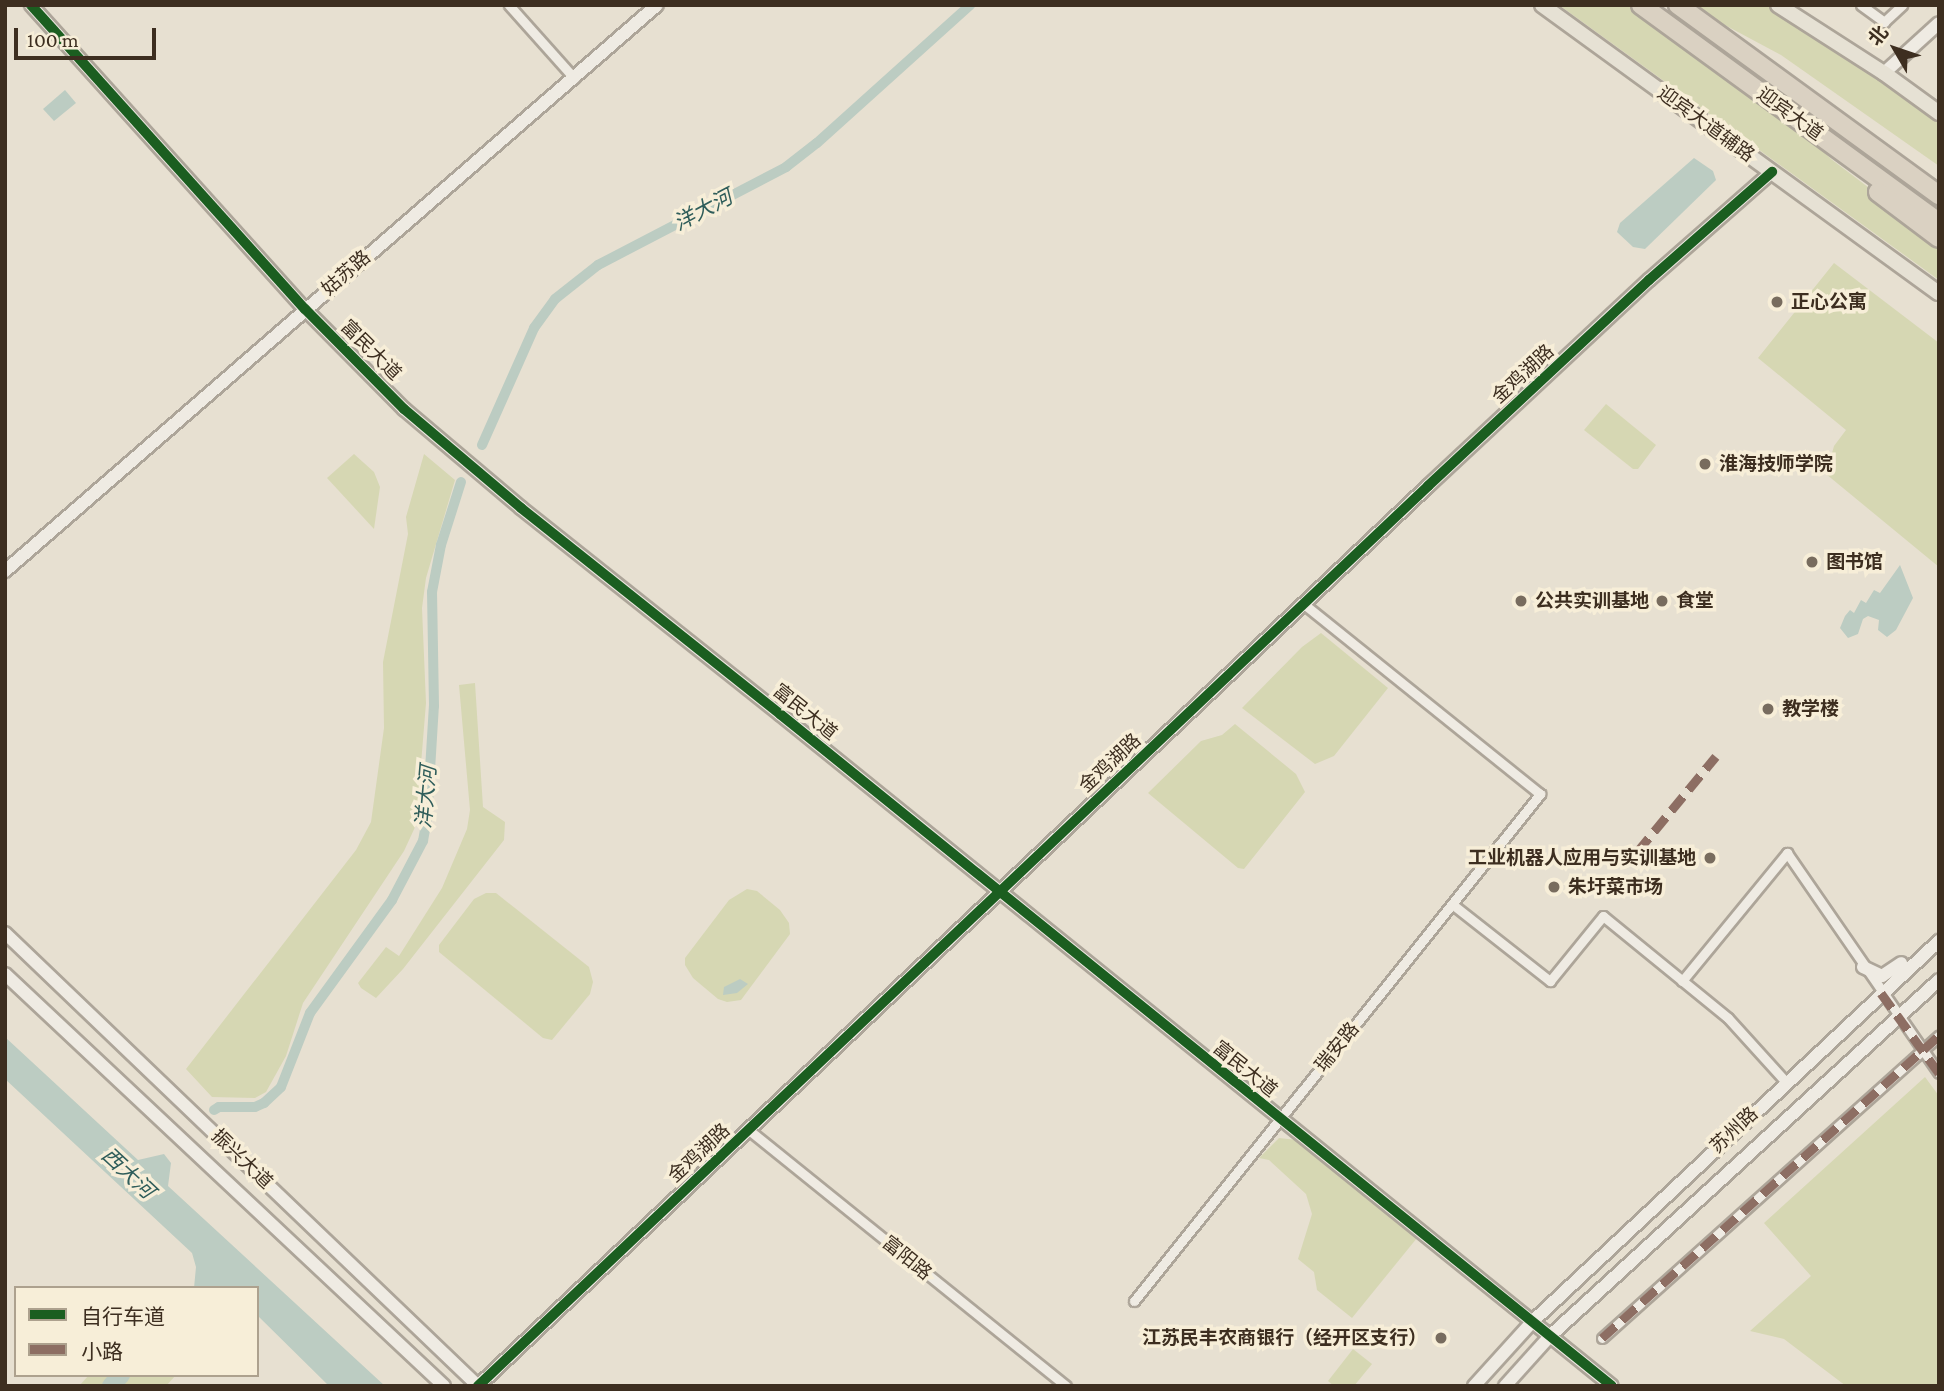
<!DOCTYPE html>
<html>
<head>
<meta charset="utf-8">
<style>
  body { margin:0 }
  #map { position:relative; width:1944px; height:1391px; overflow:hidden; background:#e7e0d1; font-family:"Crimson Pro","Noto Sans SC",serif }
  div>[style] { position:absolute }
  .green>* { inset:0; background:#d6d7b3 }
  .water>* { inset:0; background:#bcccc2 }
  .canal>* { height:10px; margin:-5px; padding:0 5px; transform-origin:5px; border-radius:5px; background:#bcccc2 }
  .river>* { height:18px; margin:-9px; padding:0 9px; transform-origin:9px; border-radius:9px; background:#bcccc2 }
  .roads { filter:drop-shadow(2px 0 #ada599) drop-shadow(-2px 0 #ada599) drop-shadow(0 2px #ada599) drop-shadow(0 -2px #ada599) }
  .street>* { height:9px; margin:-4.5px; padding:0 4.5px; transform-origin:4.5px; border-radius:4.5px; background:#efebe3 }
  .secondary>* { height:12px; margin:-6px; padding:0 6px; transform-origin:6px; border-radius:6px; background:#efebe3 }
  .primary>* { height:14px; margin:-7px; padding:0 7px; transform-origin:7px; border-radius:7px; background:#e6e1d4 }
  .highway>* { height:18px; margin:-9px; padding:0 9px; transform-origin:9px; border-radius:9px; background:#dad1c2 }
  .quiet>* { height:9px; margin-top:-4.5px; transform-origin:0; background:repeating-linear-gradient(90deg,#8d6e63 0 18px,transparent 0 27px) }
  .cycleway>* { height:10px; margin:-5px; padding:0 5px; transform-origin:5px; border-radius:5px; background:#1b5e20 }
  .dots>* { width:19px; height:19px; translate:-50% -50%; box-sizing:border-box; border:4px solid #f7eed8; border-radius:50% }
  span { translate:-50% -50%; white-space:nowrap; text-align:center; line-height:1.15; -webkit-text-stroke:7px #f7eed8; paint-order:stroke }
  .street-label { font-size:19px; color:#3d2e20 }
  .poi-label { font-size:19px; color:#3d2e20; font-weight:700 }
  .left { translate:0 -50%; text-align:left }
  .right { translate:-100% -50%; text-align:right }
  .water-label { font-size:21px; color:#2f5d5a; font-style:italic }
  .frame { position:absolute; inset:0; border:7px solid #3d2e20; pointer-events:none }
  .legend { position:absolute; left:14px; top:1286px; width:245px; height:91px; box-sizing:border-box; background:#f7eed8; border:2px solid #ada18e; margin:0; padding:9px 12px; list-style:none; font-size:21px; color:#3d2e20 }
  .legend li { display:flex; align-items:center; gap:14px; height:35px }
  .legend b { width:35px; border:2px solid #ada18e }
  .north { position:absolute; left:1860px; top:14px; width:70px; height:70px; -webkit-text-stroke:5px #f7eed8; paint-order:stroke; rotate:309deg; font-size:19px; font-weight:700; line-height:28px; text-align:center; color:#3d2e20 }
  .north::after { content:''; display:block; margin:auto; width:24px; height:32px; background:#3d2e20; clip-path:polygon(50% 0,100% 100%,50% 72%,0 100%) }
  .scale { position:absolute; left:14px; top:28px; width:142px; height:32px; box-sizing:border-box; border:4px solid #3d2e20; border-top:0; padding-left:9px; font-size:21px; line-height:24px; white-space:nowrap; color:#3d2e20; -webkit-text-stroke:5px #f7eed8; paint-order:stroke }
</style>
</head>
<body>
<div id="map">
  <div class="green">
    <i style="clip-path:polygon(1559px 5px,1631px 5px,1796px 124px,1831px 159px,1939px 241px,1939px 280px)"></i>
    <i style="clip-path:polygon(1696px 5px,1769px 5px,1883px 79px,1939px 119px,1939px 166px,1781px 55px,1723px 24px)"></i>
    <i style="clip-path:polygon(1834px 263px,1939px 343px,1939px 567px,1826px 474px,1834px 446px,1846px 430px,1758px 358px)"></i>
    <i style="clip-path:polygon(1606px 404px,1656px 445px,1638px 469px,1633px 469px,1584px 430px)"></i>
    <i style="clip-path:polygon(354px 454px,374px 472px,380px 487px,374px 529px,327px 478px)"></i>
    <i style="clip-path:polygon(424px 454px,455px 480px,426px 578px,422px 608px,426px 703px,416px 825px,404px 851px,303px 1003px,286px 1056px,266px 1092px,255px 1098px,212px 1097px,186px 1069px,356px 850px,371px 822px,384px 728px,383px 662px,408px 534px,406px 517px)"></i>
    <i style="clip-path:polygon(1321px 633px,1388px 688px,1334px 756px,1315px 764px,1242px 708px,1302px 647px)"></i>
    <i style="clip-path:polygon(475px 683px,483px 807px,505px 822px,504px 840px,403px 969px,376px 998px,361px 988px,358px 983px,386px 947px,399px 956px,442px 888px,467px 829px,470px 810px,459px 685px)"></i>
    <i style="clip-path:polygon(1235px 724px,1296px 774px,1305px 792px,1244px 869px,1238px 868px,1148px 793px,1201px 741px,1222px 735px)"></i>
    <i style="clip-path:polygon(747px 889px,757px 891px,780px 910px,789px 923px,790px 934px,741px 1000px,727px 1002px,718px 999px,693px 978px,685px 965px,685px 958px,729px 900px)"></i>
    <i style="clip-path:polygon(486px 893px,496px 893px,589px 967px,593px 982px,590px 994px,552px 1040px,543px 1038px,439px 952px,439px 945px,474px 899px)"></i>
    <i style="clip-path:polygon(1925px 1077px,1939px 1096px,1939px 1386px,1846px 1386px,1784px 1339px,1750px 1331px,1811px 1276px,1764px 1223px)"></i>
    <i style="clip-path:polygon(1279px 1138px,1297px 1140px,1417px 1238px,1352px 1318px,1317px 1290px,1314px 1272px,1298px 1259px,1312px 1214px,1306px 1194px,1269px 1160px,1259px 1158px)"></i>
    <i style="clip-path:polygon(1353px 1349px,1372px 1364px,1354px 1386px,1334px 1386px,1328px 1381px)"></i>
    <i style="clip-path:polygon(89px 1375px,176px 1375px,166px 1386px,79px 1386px)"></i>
  </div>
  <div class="water">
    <i style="clip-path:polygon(65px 90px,76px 103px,54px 121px,43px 109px)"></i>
    <i style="clip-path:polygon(1694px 158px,1713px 171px,1716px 180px,1645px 249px,1633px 247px,1617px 232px,1620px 223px)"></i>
    <i style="clip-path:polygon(1900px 565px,1913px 598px,1896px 630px,1887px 637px,1878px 630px,1879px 620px,1868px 616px,1863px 619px,1858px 634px,1848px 638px,1840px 628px,1845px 616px,1850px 610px,1854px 613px,1861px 600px,1866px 603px,1874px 590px,1880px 593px)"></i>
    <i style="clip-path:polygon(740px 979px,748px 984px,737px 993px,723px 995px,724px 987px)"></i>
    <i style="clip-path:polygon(5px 1037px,138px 1160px,164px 1154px,171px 1163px,168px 1186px,385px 1386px,329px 1386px,257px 1315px,257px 1288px,194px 1288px,196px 1267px,192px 1253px,5px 1079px)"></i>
  </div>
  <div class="canal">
    <i style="left:482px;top:445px;width:128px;rotate:-66deg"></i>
    <i style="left:534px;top:328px;width:36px;rotate:-54deg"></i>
    <i style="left:555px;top:299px;width:55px;rotate:-38.3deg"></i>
    <i style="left:598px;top:265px;width:212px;rotate:-27.5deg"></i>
    <i style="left:786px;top:167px;width:39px;rotate:-38deg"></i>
    <i style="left:817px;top:143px;width:206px;rotate:-42deg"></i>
    <i style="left:214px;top:1110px;width:6px;rotate:-31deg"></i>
    <i style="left:219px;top:1107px;width:36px"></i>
    <i style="left:255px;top:1107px;width:10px;rotate:-24deg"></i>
    <i style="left:264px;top:1103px;width:23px;rotate:-43deg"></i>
    <i style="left:281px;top:1087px;width:79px;rotate:-68.6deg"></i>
    <i style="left:310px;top:1013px;width:140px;rotate:-54deg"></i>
    <i style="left:392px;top:900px;width:67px;rotate:-62.3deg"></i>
    <i style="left:423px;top:841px;width:22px;rotate:-80deg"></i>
    <i style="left:427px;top:819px;width:113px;rotate:-86.5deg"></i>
    <i style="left:434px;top:706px;width:114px;rotate:-91deg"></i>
    <i style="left:432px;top:592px;width:48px;rotate:-79.2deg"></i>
    <i style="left:441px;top:545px;width:66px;rotate:-72.4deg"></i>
  </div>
  <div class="river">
    <i style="left:111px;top:1386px;width:15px;rotate:-48deg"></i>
  </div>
  <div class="roads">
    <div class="street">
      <i style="left:509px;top:5px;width:98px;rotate:48.3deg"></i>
      <i style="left:1861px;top:5px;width:29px;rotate:36deg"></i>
      <i style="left:1884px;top:22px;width:25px;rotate:-43deg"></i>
      <i style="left:1452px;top:904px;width:125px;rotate:38.2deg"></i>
      <i style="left:1550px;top:981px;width:84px;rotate:-50.8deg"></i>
      <i style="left:1603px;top:916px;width:161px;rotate:39.2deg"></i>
      <i style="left:1728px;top:1018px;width:86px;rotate:47.8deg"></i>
      <i style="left:1682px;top:981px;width:166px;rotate:-50.6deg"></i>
      <i style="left:1787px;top:853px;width:267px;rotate:55.4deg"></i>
      <i style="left:749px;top:1130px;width:407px;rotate:38.9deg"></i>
      <i style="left:1134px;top:1301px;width:650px;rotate:-51.31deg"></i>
      <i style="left:1540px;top:794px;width:303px;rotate:-141.2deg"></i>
      <i style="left:1602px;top:1338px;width:453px;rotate:-41.9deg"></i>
    </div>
    <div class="secondary">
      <i style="left:31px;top:5px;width:409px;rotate:48deg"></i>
      <i style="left:305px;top:309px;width:141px;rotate:45.3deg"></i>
      <i style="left:404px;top:409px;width:153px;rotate:40.2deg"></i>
      <i style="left:521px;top:508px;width:331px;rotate:38.5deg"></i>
      <i style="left:780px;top:714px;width:1069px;rotate:38.93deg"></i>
      <i style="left:1884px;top:73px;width:74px;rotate:-42.3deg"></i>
      <i style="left:5px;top:571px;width:863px;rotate:-40.96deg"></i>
      <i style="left:5px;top:933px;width:655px;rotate:43.76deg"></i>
      <i style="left:1863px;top:967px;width:21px;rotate:25deg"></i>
      <i style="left:1882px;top:976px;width:23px;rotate:-34deg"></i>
      <i style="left:5px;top:974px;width:602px;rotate:43.18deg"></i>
      <i style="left:478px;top:1386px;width:1309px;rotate:-43.45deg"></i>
      <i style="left:1428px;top:486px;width:302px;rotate:-43deg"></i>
      <i style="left:1649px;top:280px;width:164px;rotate:-41.3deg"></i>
      <i style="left:1474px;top:1386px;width:86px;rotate:-47.8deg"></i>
      <i style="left:1532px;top:1322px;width:558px;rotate:-43.11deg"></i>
      <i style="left:1505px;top:1386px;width:67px;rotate:-48deg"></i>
      <i style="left:1550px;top:1336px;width:527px;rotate:-42.46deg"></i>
    </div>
    <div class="primary">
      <i style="left:1542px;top:5px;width:490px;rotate:36deg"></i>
      <i style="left:1778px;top:5px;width:126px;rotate:32.7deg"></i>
      <i style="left:1884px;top:73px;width:68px;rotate:36deg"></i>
    </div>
    <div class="highway">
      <i style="left:1641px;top:5px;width:369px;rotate:36.1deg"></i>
      <i style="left:1678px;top:5px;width:323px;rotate:36.1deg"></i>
      <i style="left:1878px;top:192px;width:76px;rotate:37deg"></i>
    </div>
  </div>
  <div class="quiet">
    <i style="left:1637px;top:852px;width:124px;rotate:-50.5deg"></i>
    <i style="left:1881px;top:993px;width:99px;rotate:54.1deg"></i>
    <i style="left:1602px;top:1338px;width:453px;rotate:-41.9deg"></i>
  </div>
  <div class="cycleway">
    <i style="left:31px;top:5px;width:409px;rotate:48deg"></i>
    <i style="left:305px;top:309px;width:141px;rotate:45.3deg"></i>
    <i style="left:404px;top:409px;width:153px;rotate:40.2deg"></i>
    <i style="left:521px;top:508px;width:331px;rotate:38.5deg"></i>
    <i style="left:780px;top:714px;width:1069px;rotate:38.93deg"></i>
    <i style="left:478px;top:1386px;width:1309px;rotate:-43.45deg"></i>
    <i style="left:1428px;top:486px;width:302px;rotate:-43deg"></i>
    <i style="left:1649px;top:280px;width:164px;rotate:-41.3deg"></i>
  </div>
  <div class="dots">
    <i style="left:1777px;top:302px;background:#786c5e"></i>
    <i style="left:1705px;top:464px;background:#786c5e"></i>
    <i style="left:1812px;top:562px;background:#786c5e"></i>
    <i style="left:1521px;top:601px;background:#786c5e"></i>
    <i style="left:1662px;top:601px;background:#786c5e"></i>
    <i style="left:1768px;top:709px;background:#786c5e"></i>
    <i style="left:1710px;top:858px;background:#786c5e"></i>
    <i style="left:1554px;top:887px;background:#786c5e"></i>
    <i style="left:1441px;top:1338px;background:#786c5e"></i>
  </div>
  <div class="street-label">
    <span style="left:1790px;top:114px;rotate:36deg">迎宾大道</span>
    <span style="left:1706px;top:124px;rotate:36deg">迎宾大道辅路</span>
    <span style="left:346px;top:273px;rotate:-41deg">姑苏路</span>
    <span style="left:371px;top:350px;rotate:45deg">富民大道</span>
    <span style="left:1523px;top:374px;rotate:-43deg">金鸡湖路</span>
    <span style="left:805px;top:712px;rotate:39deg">富民大道</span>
    <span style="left:1110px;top:763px;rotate:-43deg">金鸡湖路</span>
    <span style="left:1337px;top:1047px;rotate:-51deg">瑞安路</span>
    <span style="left:1245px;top:1069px;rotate:39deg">富民大道</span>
    <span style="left:1734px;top:1130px;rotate:-43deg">苏州路</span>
    <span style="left:699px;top:1153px;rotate:-43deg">金鸡湖路</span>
    <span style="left:242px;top:1159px;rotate:44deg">振兴大道</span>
    <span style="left:907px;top:1258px;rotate:39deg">富阳路</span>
  </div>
  <div class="poi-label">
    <span class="left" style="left:1791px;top:302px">正心公寓</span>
    <span class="left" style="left:1719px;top:464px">淮海技师学院</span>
    <span class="left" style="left:1826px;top:562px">图书馆</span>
    <span class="left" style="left:1535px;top:601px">公共实训基地</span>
    <span class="left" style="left:1676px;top:601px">食堂</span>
    <span class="left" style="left:1782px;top:709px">教学楼</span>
    <span class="right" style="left:1696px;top:858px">工业机器人应用与实训基地</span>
    <span class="left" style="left:1568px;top:887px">朱圩菜市场</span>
    <span class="right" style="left:1427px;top:1338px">江苏民丰农商银行（经开区支行）</span>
  </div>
  <div class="water-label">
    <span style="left:703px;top:210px;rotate:-28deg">洋大河</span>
    <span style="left:426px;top:797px;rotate:-85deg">洋大河</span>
    <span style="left:128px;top:1173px;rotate:43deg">西大河</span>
  </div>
  <div class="frame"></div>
  <ul class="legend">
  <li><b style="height:9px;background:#1b5e20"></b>自行车道</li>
  <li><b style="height:9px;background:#8d6e63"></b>小路</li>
  </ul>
  <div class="north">北</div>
  <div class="scale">100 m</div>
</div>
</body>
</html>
